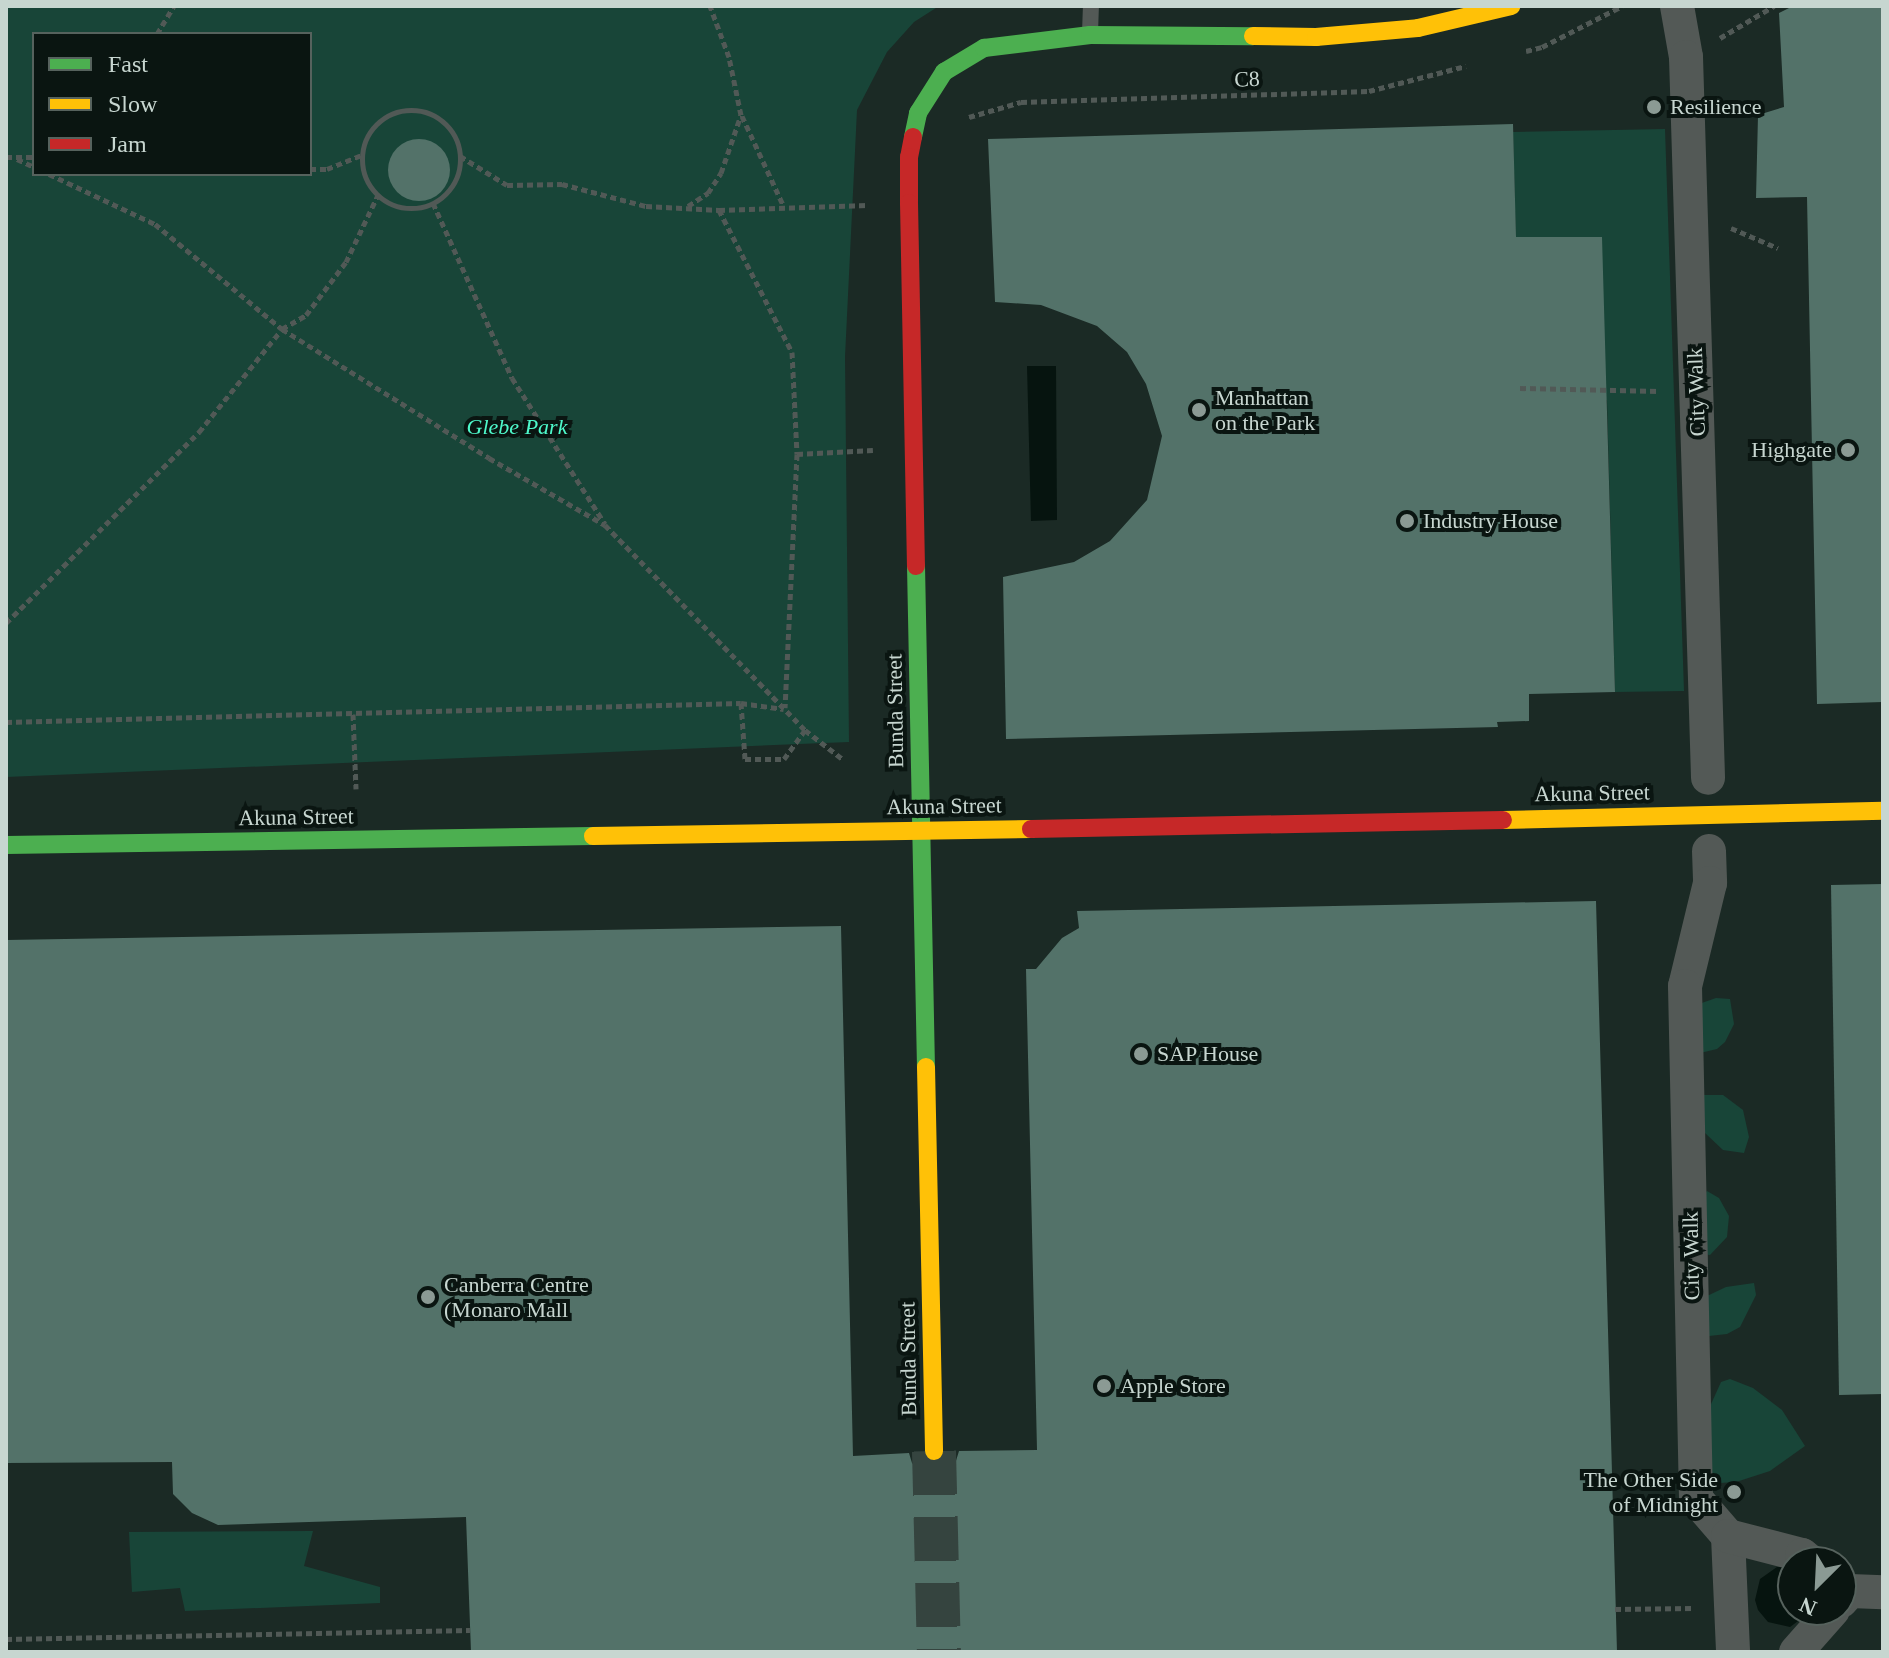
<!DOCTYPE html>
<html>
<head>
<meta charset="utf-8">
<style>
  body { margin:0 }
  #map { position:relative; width:1889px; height:1658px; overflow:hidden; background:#1b2a25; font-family:"Times New Roman",serif }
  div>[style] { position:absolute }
  .green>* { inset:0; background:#184538 }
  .water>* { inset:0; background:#06140f }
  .building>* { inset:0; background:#537269 }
  .round { border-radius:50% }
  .secondary-tunnel>* { height:44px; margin-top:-22px; transform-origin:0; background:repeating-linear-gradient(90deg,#35443f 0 44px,transparent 0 66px) }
  .path>* { height:5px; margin-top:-2.5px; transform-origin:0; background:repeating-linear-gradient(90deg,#515956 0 6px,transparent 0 10px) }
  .path>.ring { margin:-2.5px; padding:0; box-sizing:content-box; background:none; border:5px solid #515956; border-radius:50% }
  .lane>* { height:16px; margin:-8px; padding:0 8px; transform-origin:8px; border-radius:8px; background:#535956 }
  .street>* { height:34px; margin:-17px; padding:0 17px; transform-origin:17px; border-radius:17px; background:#535956 }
  .fast>* { height:18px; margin:-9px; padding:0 9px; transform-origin:9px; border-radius:9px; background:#4caf50 }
  .slow>* { height:18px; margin:-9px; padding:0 9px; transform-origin:9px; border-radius:9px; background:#ffc107 }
  .jam>* { height:18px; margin:-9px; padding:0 9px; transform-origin:9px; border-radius:9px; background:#c62828 }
  .dots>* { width:22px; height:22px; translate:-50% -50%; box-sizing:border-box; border:4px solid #0a1511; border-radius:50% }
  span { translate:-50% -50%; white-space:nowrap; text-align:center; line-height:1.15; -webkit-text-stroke:8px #0a1511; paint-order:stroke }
  .street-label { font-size:22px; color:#c7d6d0 }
  .poi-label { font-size:22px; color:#c7d6d0 }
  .left { translate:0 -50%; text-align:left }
  .right { translate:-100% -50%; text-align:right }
  .park-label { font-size:22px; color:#4ef9cb; font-style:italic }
  .frame { position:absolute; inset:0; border:8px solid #c7d6d0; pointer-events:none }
  .legend { position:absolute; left:32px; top:32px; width:280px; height:144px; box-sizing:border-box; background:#0a1511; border:2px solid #56625d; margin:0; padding:10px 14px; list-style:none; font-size:24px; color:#c7d6d0 }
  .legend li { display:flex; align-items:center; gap:16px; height:40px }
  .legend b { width:40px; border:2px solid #56625d }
  .north { position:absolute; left:1777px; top:1546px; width:80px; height:80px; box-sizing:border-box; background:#0a1511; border:2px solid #56625d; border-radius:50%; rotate:204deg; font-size:22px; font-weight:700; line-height:32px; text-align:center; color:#c7d6d0 }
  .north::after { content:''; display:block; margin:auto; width:28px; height:36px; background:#8b9a94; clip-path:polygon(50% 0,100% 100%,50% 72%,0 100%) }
</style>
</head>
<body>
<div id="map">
  <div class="green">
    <i style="clip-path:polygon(evenodd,6px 6px,939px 6px,914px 22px,887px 52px,857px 110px,845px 357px,849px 742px,6px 777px,6px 6px,34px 34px,310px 34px,310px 174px,34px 174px,34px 34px)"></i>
    <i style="clip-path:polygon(1665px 129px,1684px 691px,1615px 692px,1607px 400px,1520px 402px,1513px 132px)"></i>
    <i style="clip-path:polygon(1716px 998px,1730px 999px,1734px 1024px,1725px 1042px,1717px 1049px,1700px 1053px,1696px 1005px)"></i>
    <i style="clip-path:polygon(1703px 1095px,1723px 1095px,1743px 1110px,1749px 1137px,1744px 1153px,1723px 1150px,1705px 1133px)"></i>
    <i style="clip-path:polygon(1707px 1191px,1719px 1198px,1729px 1216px,1727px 1237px,1710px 1255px,1701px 1254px,1701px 1197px)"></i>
    <i style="clip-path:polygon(1754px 1283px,1756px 1295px,1740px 1327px,1727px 1334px,1709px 1336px,1707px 1296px,1726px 1287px)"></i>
    <i style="clip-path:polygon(1730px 1379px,1753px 1388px,1782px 1410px,1805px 1446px,1770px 1471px,1736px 1482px,1704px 1484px,1707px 1413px,1721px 1382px)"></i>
    <i style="clip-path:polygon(313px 1531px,304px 1566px,380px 1587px,380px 1603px,185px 1611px,180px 1588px,132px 1592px,129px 1532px)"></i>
  </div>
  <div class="water">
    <i style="clip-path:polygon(1027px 366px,1056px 366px,1057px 520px,1031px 521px)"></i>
    <i style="clip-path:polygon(1777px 1567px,1793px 1567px,1793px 1610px,1813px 1610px,1790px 1627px,1768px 1622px,1758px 1610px,1755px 1600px,1760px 1579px)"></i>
  </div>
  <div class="building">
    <i style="clip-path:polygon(1793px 6px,1883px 6px,1883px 702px,1817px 704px,1807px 197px,1756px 198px,1758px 115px,1784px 107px,1779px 13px)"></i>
    <i style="clip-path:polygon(1513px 124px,1516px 237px,1602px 237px,1615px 692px,1529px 694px,1529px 721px,1497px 722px,1498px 727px,1006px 739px,1003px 577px,1074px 562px,1110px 541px,1147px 500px,1162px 436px,1146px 384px,1127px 352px,1097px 326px,1041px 305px,995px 302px,988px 139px)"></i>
    <i class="round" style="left:388px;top:139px;width:62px;height:62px"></i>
    <i style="clip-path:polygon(1883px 884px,1883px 1394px,1839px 1395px,1831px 885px)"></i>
    <i style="clip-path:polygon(1596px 901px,1617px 1652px,471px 1652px,466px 1517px,218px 1525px,192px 1513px,173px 1494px,172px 1462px,6px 1463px,6px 940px,841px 926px,853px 1456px,909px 1453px,912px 1463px,921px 1472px,935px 1476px,946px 1473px,955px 1464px,959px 1451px,1037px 1450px,1026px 969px,1036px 969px,1062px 938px,1079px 928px,1077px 911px)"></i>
  </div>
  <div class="secondary-tunnel">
    <i style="left:934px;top:1451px;width:201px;rotate:88.6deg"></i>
  </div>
  <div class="path">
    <i style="left:157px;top:34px;width:33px;rotate:-59deg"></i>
    <i style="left:1720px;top:38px;width:63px;rotate:-30.7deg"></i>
    <i style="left:1526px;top:51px;width:16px;rotate:-14deg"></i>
    <i style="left:1542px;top:47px;width:90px;rotate:-27.1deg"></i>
    <i class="ring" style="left:362px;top:110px;width:93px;height:93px"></i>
    <i style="left:742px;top:116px;width:100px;rotate:65.2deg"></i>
    <i style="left:969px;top:117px;width:54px;rotate:-16.1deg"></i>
    <i style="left:1021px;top:102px;width:348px;rotate:-1.8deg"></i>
    <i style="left:1369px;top:91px;width:100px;rotate:-14.5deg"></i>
    <i style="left:460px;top:156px;width:55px;rotate:31.7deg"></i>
    <i style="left:507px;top:185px;width:55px;rotate:-1deg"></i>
    <i style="left:562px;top:184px;width:87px;rotate:14.7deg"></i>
    <i style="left:646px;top:206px;width:73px;rotate:3.1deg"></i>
    <i style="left:719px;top:210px;width:149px;rotate:-1.9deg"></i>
    <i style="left:6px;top:157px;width:28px"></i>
    <i style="left:17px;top:159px;width:19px;rotate:25deg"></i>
    <i style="left:310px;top:169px;width:17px"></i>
    <i style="left:327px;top:169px;width:38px;rotate:-22deg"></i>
    <i style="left:49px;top:174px;width:117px;rotate:25.3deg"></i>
    <i style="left:155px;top:224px;width:165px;rotate:39.6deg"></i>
    <i style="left:282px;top:329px;width:244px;rotate:31.9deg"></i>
    <i style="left:489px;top:458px;width:134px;rotate:30deg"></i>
    <i style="left:605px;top:525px;width:286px;rotate:45.7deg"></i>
    <i style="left:805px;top:730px;width:49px;rotate:37.6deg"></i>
    <i style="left:433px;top:203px;width:192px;rotate:65.7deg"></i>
    <i style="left:512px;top:378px;width:173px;rotate:57.5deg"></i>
    <i style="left:688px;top:206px;width:24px;rotate:-33deg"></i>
    <i style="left:708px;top:193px;width:24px;rotate:-57deg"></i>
    <i style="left:721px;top:173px;width:61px;rotate:-71deg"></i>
    <i style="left:741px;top:115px;width:59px;rotate:-101.7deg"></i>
    <i style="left:729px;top:57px;width:54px;rotate:-110.4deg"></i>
    <i style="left:719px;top:210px;width:160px;rotate:62.8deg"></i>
    <i style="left:792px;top:352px;width:102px;rotate:87.2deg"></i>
    <i style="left:797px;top:454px;width:254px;rotate:92.7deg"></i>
    <i style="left:1731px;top:228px;width:51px;rotate:23.1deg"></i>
    <i style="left:1520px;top:388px;width:139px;rotate:1.2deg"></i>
    <i style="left:797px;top:454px;width:76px;rotate:-3deg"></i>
    <i style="left:6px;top:623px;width:272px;rotate:-44.7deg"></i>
    <i style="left:199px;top:432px;width:132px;rotate:-51.1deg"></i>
    <i style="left:282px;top:329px;width:28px;rotate:-30deg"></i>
    <i style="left:306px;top:315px;width:66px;rotate:-53deg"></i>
    <i style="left:346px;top:262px;width:74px;rotate:-64.5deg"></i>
    <i style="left:741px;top:703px;width:56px;rotate:85.9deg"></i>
    <i style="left:745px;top:759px;width:39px"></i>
    <i style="left:784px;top:759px;width:36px;rotate:-54deg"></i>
    <i style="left:353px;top:714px;width:75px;rotate:87.7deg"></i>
    <i style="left:6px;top:722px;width:735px;rotate:-1.48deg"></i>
    <i style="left:741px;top:703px;width:43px;rotate:7.9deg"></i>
    <i style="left:1615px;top:1609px;width:79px;rotate:-0.7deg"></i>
    <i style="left:6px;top:1639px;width:464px;rotate:-1.1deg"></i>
  </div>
  <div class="lane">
    <i style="left:1090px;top:33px;width:27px;rotate:-88deg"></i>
  </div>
  <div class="street">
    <i style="left:1677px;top:6px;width:52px;rotate:80deg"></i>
    <i style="left:1686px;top:57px;width:721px;rotate:88.25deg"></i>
    <i style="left:1709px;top:851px;width:32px;rotate:88deg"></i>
    <i style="left:1710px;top:883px;width:106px;rotate:103.6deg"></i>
    <i style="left:1685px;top:986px;width:513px;rotate:88.77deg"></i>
    <i style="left:1696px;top:1499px;width:49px;rotate:49.1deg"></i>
    <i style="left:1728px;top:1536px;width:116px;rotate:87.5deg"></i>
    <i style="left:1728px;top:1536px;width:76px;rotate:14.4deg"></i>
    <i style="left:1802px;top:1555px;width:11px;rotate:38deg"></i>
    <i style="left:1841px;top:1601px;width:13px;rotate:-48deg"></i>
    <i style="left:1850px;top:1591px;width:33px;rotate:2deg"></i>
    <i style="left:1796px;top:1652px;width:56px;rotate:-48.6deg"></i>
  </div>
  <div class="fast">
    <i style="left:913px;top:137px;width:25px;rotate:-78deg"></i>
    <i style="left:918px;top:113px;width:49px;rotate:-57.6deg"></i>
    <i style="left:944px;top:72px;width:47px;rotate:-31deg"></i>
    <i style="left:984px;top:48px;width:107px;rotate:-7deg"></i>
    <i style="left:1090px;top:35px;width:163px;rotate:0.4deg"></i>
    <i style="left:916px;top:566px;width:501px;rotate:88.86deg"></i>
    <i style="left:6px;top:845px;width:587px;rotate:-0.88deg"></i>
  </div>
  <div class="slow">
    <i style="left:1253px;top:36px;width:63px;rotate:0.9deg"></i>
    <i style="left:1316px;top:37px;width:102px;rotate:-5deg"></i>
    <i style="left:1418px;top:28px;width:96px;rotate:-13.3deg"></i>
    <i style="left:1503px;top:820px;width:380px;rotate:-1.4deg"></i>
    <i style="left:593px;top:836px;width:438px;rotate:-0.9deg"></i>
    <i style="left:926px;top:1067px;width:384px;rotate:88.8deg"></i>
  </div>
  <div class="jam">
    <i style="left:913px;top:137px;width:20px;rotate:101deg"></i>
    <i style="left:909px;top:157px;width:46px;rotate:90deg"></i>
    <i style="left:909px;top:203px;width:363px;rotate:88.9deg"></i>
    <i style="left:1031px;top:829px;width:472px;rotate:-1.1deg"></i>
  </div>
  <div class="dots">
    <i style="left:1654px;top:107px;background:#8b9a94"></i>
    <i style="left:1199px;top:410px;background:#8b9a94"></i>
    <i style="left:1848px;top:450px;background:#8b9a94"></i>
    <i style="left:1407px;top:521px;background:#8b9a94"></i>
    <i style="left:1141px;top:1054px;background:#8b9a94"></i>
    <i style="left:428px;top:1297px;background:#8b9a94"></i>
    <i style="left:1104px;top:1386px;background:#8b9a94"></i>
    <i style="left:1734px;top:1492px;background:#8b9a94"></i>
  </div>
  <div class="street-label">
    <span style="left:1247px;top:79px;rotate:-2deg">C8</span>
    <span style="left:1696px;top:392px;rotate:-92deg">City Walk</span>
    <span style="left:895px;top:711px;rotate:-91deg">Bunda Street</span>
    <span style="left:1592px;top:793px;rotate:-1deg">Akuna Street</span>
    <span style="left:944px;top:806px;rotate:-1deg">Akuna Street</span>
    <span style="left:296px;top:817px;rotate:-1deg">Akuna Street</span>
    <span style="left:1691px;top:1256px;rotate:-91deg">City Walk</span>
    <span style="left:908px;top:1359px;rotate:-91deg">Bunda Street</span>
  </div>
  <div class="poi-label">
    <span class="left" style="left:1670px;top:107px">Resilience</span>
    <span class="left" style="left:1215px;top:410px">Manhattan<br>on the Park</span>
    <span class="right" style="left:1832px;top:450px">Highgate</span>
    <span class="left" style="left:1423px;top:521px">Industry House</span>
    <span class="left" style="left:1157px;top:1054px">SAP House</span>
    <span class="left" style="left:444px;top:1297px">Canberra Centre<br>(Monaro Mall</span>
    <span class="left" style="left:1120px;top:1386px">Apple Store</span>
    <span class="right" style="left:1718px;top:1492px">The Other Side<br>of Midnight</span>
  </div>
  <div class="park-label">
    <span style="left:517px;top:427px">Glebe Park</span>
  </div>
  <div class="frame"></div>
  <ul class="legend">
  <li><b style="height:10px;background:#4caf50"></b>Fast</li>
  <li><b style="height:10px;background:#ffc107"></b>Slow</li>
  <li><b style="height:10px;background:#c62828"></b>Jam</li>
  </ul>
  <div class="north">N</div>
</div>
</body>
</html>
